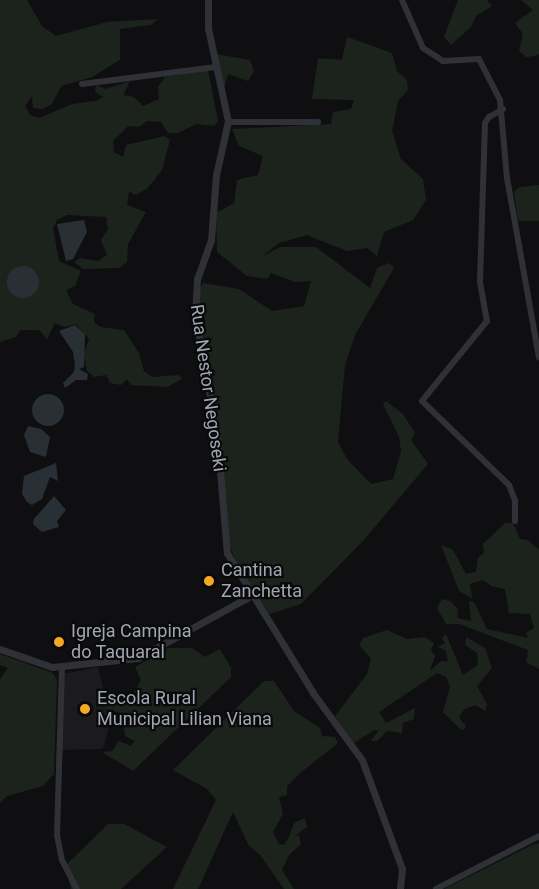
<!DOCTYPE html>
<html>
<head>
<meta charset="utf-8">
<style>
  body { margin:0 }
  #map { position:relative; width:539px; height:889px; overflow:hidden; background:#0f0f11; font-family:Roboto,sans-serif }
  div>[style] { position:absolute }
  .built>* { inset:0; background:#1b1b1e }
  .green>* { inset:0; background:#1c231c }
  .water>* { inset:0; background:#283036 }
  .round { border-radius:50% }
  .minor>* { height:6px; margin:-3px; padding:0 3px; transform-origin:3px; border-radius:3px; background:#303136 }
  .tertiary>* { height:7px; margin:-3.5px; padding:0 3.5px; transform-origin:3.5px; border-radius:3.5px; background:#303136 }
  .dots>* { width:16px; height:16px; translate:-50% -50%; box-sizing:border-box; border:3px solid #0a0a0b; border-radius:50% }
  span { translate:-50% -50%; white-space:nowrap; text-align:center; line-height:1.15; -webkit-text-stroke:4.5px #0a0a0b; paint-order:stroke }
  .street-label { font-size:18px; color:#a0a6b2 }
  .poi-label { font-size:18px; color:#a0a6b2 }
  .left { translate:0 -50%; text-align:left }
</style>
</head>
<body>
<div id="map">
  <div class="built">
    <i style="clip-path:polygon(98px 667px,111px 720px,103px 749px,60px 750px,63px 674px)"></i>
  </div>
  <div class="green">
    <i style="clip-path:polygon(0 0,27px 0,42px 26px,56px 36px,107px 22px,158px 19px,151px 25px,120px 29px,120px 60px,92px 77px,61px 86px,52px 104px,43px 109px,33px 108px,32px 96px,25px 106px,30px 115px,39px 118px,72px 104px,96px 101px,103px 97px,95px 92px,96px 85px,106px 89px,130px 81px,123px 95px,134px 97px,143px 106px,159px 99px,158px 87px,165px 77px,208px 70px,218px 121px,214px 126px,196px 124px,178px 133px,168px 133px,161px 122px,147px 121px,139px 127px,128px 126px,113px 141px,114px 152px,123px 157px,126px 145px,164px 136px,170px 140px,162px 170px,147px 189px,135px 195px,129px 191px,127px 205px,146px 212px,128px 244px,127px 262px,119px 268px,83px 269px,74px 262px,80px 258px,98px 261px,107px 255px,101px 240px,108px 229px,106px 217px,67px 215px,57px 220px,53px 228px,59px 261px,81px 271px,75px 286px,66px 290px,73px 304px,95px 314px,94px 322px,100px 327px,124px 330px,139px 353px,144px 371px,152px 377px,179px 375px,182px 379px,167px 387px,131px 385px,127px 379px,121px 385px,110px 383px,106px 375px,94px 377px,87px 371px,84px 354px,89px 339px,76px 324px,65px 327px,55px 323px,47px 339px,39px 330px,20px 330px,16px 337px,0 342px)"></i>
    <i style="clip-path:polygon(458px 0,487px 0,492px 6px,476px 16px,471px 27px,451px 45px,444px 37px)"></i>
    <i style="clip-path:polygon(521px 0,539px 0,539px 54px,535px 56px,526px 57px,519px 51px,523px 34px,515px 23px,533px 10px)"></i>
    <i style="clip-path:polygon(347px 37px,392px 53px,397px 71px,407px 80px,408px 90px,398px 101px,392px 131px,401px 159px,423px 179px,426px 200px,413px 220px,384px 232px,377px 256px,367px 248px,347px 251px,307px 235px,279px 243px,261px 257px,280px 247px,316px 247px,370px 288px,377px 268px,389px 263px,394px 268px,355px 335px,345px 365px,338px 442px,347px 459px,371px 484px,393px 479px,401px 451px,399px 437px,383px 404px,386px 401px,403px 414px,415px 433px,411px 440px,428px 464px,363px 541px,301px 604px,269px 614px,237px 564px,227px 539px,218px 416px,199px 314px,199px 290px,203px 283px,239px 289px,272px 311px,304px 306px,311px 281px,295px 282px,271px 273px,267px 279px,247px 276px,217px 252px,216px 213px,234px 203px,237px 180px,258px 175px,263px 156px,239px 146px,232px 129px,331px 124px,333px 112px,351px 109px,354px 100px,312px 99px,318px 58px,342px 60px)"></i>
    <i style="clip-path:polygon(215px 54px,250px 60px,254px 71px,248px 81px,228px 74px,224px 88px)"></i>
    <i style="clip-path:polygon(539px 185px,539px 221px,518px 221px,514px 192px,520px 187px)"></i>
    <i style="clip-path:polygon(505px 523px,513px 523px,520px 539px,528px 540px,539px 550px,539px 669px,526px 662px,528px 650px,459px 624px,446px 624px,437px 608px,442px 599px,450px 601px,458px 609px,457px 618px,471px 621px,469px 601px,474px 602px,487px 629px,528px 638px,526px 633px,534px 628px,530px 614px,509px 613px,505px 589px,491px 586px,483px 580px,470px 584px,472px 598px,459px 591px,441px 545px,453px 550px,466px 574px,476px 572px,478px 558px,484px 553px,483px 544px)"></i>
    <i style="clip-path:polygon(387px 630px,407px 639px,425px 637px,434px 643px,431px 650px,435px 656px,430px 671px,441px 661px,448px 662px,446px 651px,438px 647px,445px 643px,442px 638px,446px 634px,463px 675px,478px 665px,477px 653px,465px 645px,466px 637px,485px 648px,492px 668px,477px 686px,487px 704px,485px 711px,476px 705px,464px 709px,459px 718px,466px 726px,463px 730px,459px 728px,443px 712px,450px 687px,446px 677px,437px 673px,379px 712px,386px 723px,415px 708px,414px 719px,403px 723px,402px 733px,387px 731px,377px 741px,371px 741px,379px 730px,374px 730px,353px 744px,335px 716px,367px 674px,371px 659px,359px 645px,363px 638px)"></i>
    <i style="clip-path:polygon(168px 648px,192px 648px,205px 657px,220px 649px,231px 668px,231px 677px,133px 771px,102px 752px,112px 751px,119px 741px,131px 746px,135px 741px,125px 736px,122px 714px,105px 708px,104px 699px,131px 698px,141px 680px,135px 667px)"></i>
    <i style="clip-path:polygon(0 654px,53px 673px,57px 680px,54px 774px,43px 786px,7px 796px,0 803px,0 679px,8px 668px,0 665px)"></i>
    <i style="clip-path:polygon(264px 681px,274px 681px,294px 711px,320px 728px,322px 736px,335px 737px,338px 743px,299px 774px,287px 786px,287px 795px,279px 797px,283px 814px,273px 832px,279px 844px,284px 845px,289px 837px,294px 823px,305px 818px,307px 827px,295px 836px,299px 835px,301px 844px,289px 855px,282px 870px,294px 889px,284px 889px,260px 855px,249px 846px,233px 812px,198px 889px,173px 889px,216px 800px,207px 789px,173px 770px)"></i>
    <i style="clip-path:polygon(108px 824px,124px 824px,167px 847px,121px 889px,71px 889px,66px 865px)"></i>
    <i style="clip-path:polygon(539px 843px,539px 889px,444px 889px,534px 844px)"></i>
  </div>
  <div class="water">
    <i style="clip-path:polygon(84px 220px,87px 232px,73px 259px,66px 261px,57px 224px)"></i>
    <i class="round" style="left:7px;top:266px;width:32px;height:32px"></i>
    <i style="clip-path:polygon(75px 325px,85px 334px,84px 367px,79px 369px,88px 374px,87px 380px,76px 380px,65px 388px,63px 383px,74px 372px,75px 365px,73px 352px,59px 331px)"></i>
    <i class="round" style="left:32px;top:394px;width:32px;height:32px"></i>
    <i style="clip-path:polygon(28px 426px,41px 429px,50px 437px,46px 457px,30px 452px,24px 435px)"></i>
    <i style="clip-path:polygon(56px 463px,58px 481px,50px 477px,42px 499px,32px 505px,27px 502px,22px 494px,24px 476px)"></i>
    <i style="clip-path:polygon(54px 496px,66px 510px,57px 521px,59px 527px,42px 532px,33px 524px,34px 519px)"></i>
  </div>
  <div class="minor">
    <i style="left:402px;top:0;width:52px;rotate:66.4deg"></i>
    <i style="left:423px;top:48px;width:24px;rotate:33deg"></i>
    <i style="left:443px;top:61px;width:36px;rotate:-3deg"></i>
    <i style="left:479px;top:59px;width:46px;rotate:62.9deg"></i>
    <i style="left:500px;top:100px;width:78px;rotate:84.9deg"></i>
    <i style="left:507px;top:178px;width:182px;rotate:79.9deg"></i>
    <i style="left:82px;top:84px;width:135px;rotate:-7.2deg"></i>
    <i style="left:503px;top:109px;width:16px;rotate:150deg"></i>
    <i style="left:489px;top:117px;width:7px;rotate:124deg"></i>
    <i style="left:485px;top:123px;width:159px;rotate:91.8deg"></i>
    <i style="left:480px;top:282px;width:40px;rotate:80deg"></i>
    <i style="left:487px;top:321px;width:103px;rotate:129.1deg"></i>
    <i style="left:422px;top:401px;width:121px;rotate:44deg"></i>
    <i style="left:509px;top:485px;width:17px;rotate:69deg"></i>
    <i style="left:515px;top:501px;width:20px;rotate:90deg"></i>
    <i style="left:228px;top:122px;width:90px"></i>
    <i style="left:62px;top:667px;width:168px;rotate:91.7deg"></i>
    <i style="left:57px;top:835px;width:25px;rotate:79deg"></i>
    <i style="left:62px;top:860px;width:33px;rotate:63deg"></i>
    <i style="left:436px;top:889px;width:116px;rotate:-27.2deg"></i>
  </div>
  <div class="tertiary">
    <i style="left:208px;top:0;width:28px;rotate:90deg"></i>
    <i style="left:208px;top:28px;width:95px;rotate:77.9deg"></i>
    <i style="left:228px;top:121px;width:55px;rotate:102.5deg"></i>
    <i style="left:216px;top:175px;width:65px;rotate:94.4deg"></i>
    <i style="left:211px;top:240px;width:41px;rotate:109.7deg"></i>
    <i style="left:197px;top:279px;width:35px;rotate:93deg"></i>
    <i style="left:195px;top:314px;width:123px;rotate:79.7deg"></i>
    <i style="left:217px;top:435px;width:118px;rotate:85.2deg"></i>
    <i style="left:227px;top:553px;width:164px;rotate:58.4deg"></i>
    <i style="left:313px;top:693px;width:83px;rotate:53.8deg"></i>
    <i style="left:362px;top:760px;width:116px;rotate:69.8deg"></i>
    <i style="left:402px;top:869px;width:20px;rotate:96deg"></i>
    <i style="left:0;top:649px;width:55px;rotate:19.1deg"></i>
    <i style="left:52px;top:667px;width:86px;rotate:-6deg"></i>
    <i style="left:138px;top:658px;width:130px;rotate:-28.9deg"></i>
  </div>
  <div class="dots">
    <i style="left:209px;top:581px;background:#f4a924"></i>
    <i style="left:59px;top:642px;background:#f4a924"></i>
    <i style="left:85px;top:709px;background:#f4a924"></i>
  </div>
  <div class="street-label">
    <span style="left:208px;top:388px;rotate:82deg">Rua Nestor Negoseki</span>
  </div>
  <div class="poi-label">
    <span class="left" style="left:221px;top:581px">Cantina<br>Zanchetta</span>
    <span class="left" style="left:71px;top:642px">Igreja Campina<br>do Taquaral</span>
    <span class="left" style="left:97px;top:709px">Escola Rural<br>Municipal Lilian Viana</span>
  </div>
</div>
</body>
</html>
